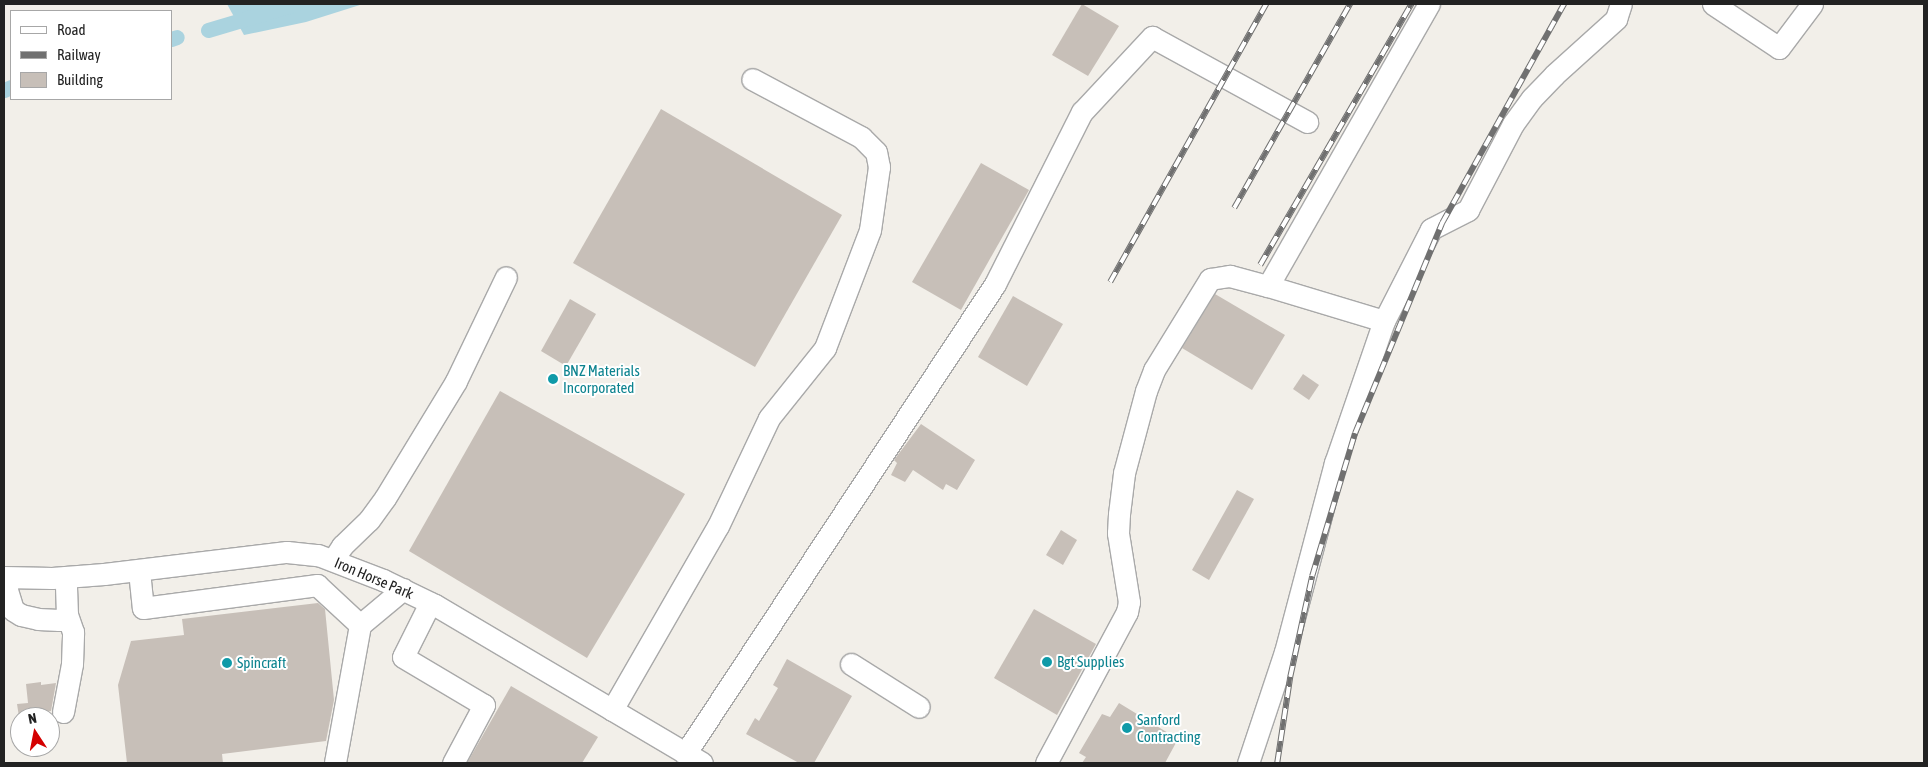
<!DOCTYPE html>
<html>
<head>
<meta charset="utf-8">
<style>
  body { margin:0 }
  #map { position:relative; width:1928px; height:767px; overflow:hidden; background:#f2efe9; font-family:"Asap Condensed",sans-serif }
  div>[style] { position:absolute }
  .water>* { inset:0; background:#aad3df }
  .canal>* { height:15px; margin:-7.5px; padding:0 7.5px; transform-origin:7.5px; border-radius:7.5px; background:#aad3df }
  .building>* { inset:0; background:#c7bfb8 }
  .roads { filter:drop-shadow(1px 0 #a9a9a9) drop-shadow(-1px 0 #a9a9a9) drop-shadow(0 1px #a9a9a9) drop-shadow(0 -1px #a9a9a9) }
  .minor>* { height:21px; margin:-10.5px; padding:0 10.5px; transform-origin:10.5px; border-radius:10.5px; background:#fff }
  .rail>* { height:5.5px; margin-top:-2.75px; transform-origin:0; background:repeating-linear-gradient(90deg,#fff 0 11px,#707070 0 22px); box-sizing:border-box; border-block:1px solid #707070 }
  .dots>* { width:14px; height:14px; translate:-50% -50%; box-sizing:border-box; border:2px solid #fff; border-radius:50% }
  span { translate:-50% -50%; white-space:nowrap; text-align:center; line-height:1.15; -webkit-text-stroke:4px #fff; paint-order:stroke }
  .culture-label { font-size:15px; color:#0d838f }
  .left { translate:0 -50%; text-align:left }
  .street-label { font-size:15px; color:#222 }
  .frame { position:absolute; inset:0; border:5px solid #222; pointer-events:none }
  .legend { position:absolute; left:10px; top:10px; width:162px; height:90px; box-sizing:border-box; background:#fff; border:1px solid #a7a7a7; margin:0; padding:6px 9px; list-style:none; font-size:15px; color:#222 }
  .legend li { display:flex; align-items:center; gap:10px; height:25px }
  .legend b { width:25px; border:1px solid #a7a7a7 }
  .north { position:absolute; left:10px; top:707px; width:50px; height:50px; box-sizing:border-box; background:#fff; border:1px solid #a7a7a7; border-radius:50%; rotate:349deg; font-size:14px; font-weight:700; line-height:20px; text-align:center; color:#222 }
  .north::after { content:''; display:block; margin:auto; width:18px; height:22px; background:#d40000; clip-path:polygon(50% 0,100% 100%,50% 72%,0 100%) }
</style>
</head>
<body>
<div id="map">
  <div class="water">
    <i style="clip-path:polygon(227px 4px,363px 4px,306px 22px,244px 35px)"></i>
  </div>
  <div class="canal">
    <i style="left:208px;top:30px;width:92px;rotate:-16.5deg"></i>
    <i style="left:171px;top:39px;width:6px;rotate:-18deg"></i>
    <i style="left:4px;top:90px;width:8px;rotate:-23deg"></i>
  </div>
  <div class="building">
    <i style="clip-path:polygon(1082px 4px,1119px 26px,1088px 76px,1052px 55px)"></i>
    <i style="clip-path:polygon(661px 109px,842px 215px,755px 367px,573px 263px)"></i>
    <i style="clip-path:polygon(981px 163px,1029px 190px,961px 310px,912px 282px)"></i>
    <i style="clip-path:polygon(1215px 294px,1285px 335px,1252px 390px,1182px 348px)"></i>
    <i style="clip-path:polygon(1013px 296px,1063px 324px,1027px 386px,978px 357px)"></i>
    <i style="clip-path:polygon(570px 299px,596px 314px,566px 366px,541px 351px)"></i>
    <i style="clip-path:polygon(1303px 374px,1319px 385px,1309px 400px,1293px 389px)"></i>
    <i style="clip-path:polygon(500px 391px,685px 494px,587px 658px,409px 551px)"></i>
    <i style="clip-path:polygon(921px 424px,975px 460px,957px 490px,946px 484px,943px 490px,913px 470px,905px 482px,891px 475px,897px 463px,894px 460px)"></i>
    <i style="clip-path:polygon(1237px 490px,1254px 499px,1209px 580px,1192px 570px)"></i>
    <i style="clip-path:polygon(1061px 530px,1077px 540px,1063px 565px,1046px 555px)"></i>
    <i style="clip-path:polygon(318px 603px,325px 609px,334px 700px,326px 741px,222px 754px,223px 763px,127px 763px,118px 685px,131px 641px,184px 635px,182px 619px)"></i>
    <i style="clip-path:polygon(1034px 609px,1096px 644px,1057px 715px,994px 678px)"></i>
    <i style="clip-path:polygon(787px 659px,852px 696px,814px 763px,799px 763px,746px 734px,755px 718px,759px 721px,778px 688px,773px 685px)"></i>
    <i style="clip-path:polygon(41px 682px,41px 685px,56px 683px,51px 711px,38px 712px,39px 717px,19px 717px,17px 704px,28px 703px,26px 684px)"></i>
    <i style="clip-path:polygon(511px 686px,598px 737px,582px 763px,467px 763px)"></i>
    <i style="clip-path:polygon(1119px 703px,1178px 739px,1165px 763px,1082px 763px,1086px 757px,1079px 753px,1102px 714px,1110px 717px)"></i>
  </div>
  <div class="roads">
    <div class="minor">
      <i style="left:1713px;top:4px;width:79px;rotate:33.7deg"></i>
      <i style="left:1779px;top:48px;width:55px;rotate:-53.1deg"></i>
      <i style="left:1268px;top:286px;width:121px;rotate:16.8deg"></i>
      <i style="left:333px;top:560px;width:17px;rotate:-57deg"></i>
      <i style="left:342px;top:546px;width:37px;rotate:-44deg"></i>
      <i style="left:369px;top:520px;width:27px;rotate:-54deg"></i>
      <i style="left:385px;top:498px;width:137px;rotate:-58.7deg"></i>
      <i style="left:456px;top:381px;width:115px;rotate:-64.3deg"></i>
      <i style="left:139px;top:571px;width:37px;rotate:84deg"></i>
      <i style="left:143px;top:608px;width:176px;rotate:-7.5deg"></i>
      <i style="left:317px;top:585px;width:59px;rotate:42.9deg"></i>
      <i style="left:360px;top:625px;width:140px;rotate:100.3deg"></i>
      <i style="left:4px;top:577px;width:48px;rotate:1.2deg"></i>
      <i style="left:52px;top:578px;width:52px;rotate:-4.4deg"></i>
      <i style="left:104px;top:574px;width:184px;rotate:-6.9deg"></i>
      <i style="left:287px;top:552px;width:31px;rotate:6deg"></i>
      <i style="left:318px;top:555px;width:70px;rotate:21deg"></i>
      <i style="left:383px;top:580px;width:58px;rotate:25.7deg"></i>
      <i style="left:435px;top:605px;width:310px;rotate:30.6deg"></i>
      <i style="left:8px;top:578px;width:12px;rotate:95deg"></i>
      <i style="left:7px;top:590px;width:21px;rotate:73deg"></i>
      <i style="left:13px;top:610px;width:9px;rotate:32deg"></i>
      <i style="left:21px;top:615px;width:17px;rotate:13deg"></i>
      <i style="left:38px;top:619px;width:21px;rotate:3deg"></i>
      <i style="left:59px;top:620px;width:9px;rotate:-32deg"></i>
      <i style="left:67px;top:615px;width:38px;rotate:-92deg"></i>
      <i style="left:430px;top:603px;width:60px;rotate:116.6deg"></i>
      <i style="left:403px;top:657px;width:94px;rotate:30.7deg"></i>
      <i style="left:484px;top:705px;width:66px;rotate:118.1deg"></i>
      <i style="left:360px;top:625px;width:56px;rotate:-39.9deg"></i>
      <i style="left:851px;top:664px;width:80px;rotate:32.3deg"></i>
      <i style="left:612px;top:710px;width:212px;rotate:-60.1deg"></i>
      <i style="left:718px;top:526px;width:119px;rotate:-64.7deg"></i>
      <i style="left:769px;top:418px;width:90px;rotate:-51.3deg"></i>
      <i style="left:825px;top:348px;width:126px;rotate:-69.1deg"></i>
      <i style="left:870px;top:230px;width:64px;rotate:-81.9deg"></i>
      <i style="left:879px;top:167px;width:15px;rotate:-101deg"></i>
      <i style="left:876px;top:152px;width:21px;rotate:-135deg"></i>
      <i style="left:861px;top:137px;width:123px;rotate:-152deg"></i>
      <i style="left:63px;top:712px;width:49px;rotate:-79.4deg"></i>
      <i style="left:72px;top:664px;width:32px;rotate:-88deg"></i>
      <i style="left:73px;top:632px;width:18px;rotate:-109deg"></i>
      <i style="left:685px;top:754px;width:563px;rotate:-56.59deg"></i>
      <i style="left:995px;top:284px;width:193px;rotate:-63.2deg"></i>
      <i style="left:1082px;top:112px;width:103px;rotate:-47deg"></i>
      <i style="left:1152px;top:37px;width:177px;rotate:28.7deg"></i>
      <i style="left:1046px;top:763px;width:171px;rotate:-61.8deg"></i>
      <i style="left:1127px;top:612px;width:10px;rotate:-79deg"></i>
      <i style="left:1129px;top:602px;width:70px;rotate:-99.1deg"></i>
      <i style="left:1118px;top:533px;width:19px;rotate:-87deg"></i>
      <i style="left:1119px;top:514px;width:41px;rotate:-83deg"></i>
      <i style="left:1124px;top:473px;width:85px;rotate:-75deg"></i>
      <i style="left:1146px;top:391px;width:22px;rotate:-69deg"></i>
      <i style="left:1154px;top:370px;width:107px;rotate:-58.4deg"></i>
      <i style="left:1210px;top:279px;width:20px;rotate:-9deg"></i>
      <i style="left:1230px;top:276px;width:39px;rotate:15deg"></i>
      <i style="left:1268px;top:286px;width:325px;rotate:-60.3deg"></i>
      <i style="left:1248px;top:763px;width:117px;rotate:-71.6deg"></i>
      <i style="left:1285px;top:652px;width:196px;rotate:-75.2deg"></i>
      <i style="left:1335px;top:463px;width:150px;rotate:-71deg"></i>
      <i style="left:1384px;top:321px;width:103px;rotate:-62.9deg"></i>
      <i style="left:1431px;top:229px;width:42px;rotate:-27.2deg"></i>
      <i style="left:1468px;top:210px;width:97px;rotate:-62.4deg"></i>
      <i style="left:1513px;top:124px;width:32px;rotate:-54deg"></i>
      <i style="left:1532px;top:98px;width:32px;rotate:-46deg"></i>
      <i style="left:1554px;top:75px;width:84px;rotate:-42.1deg"></i>
      <i style="left:1616px;top:19px;width:16px;rotate:-72deg"></i>
    </div>
  </div>
  <div class="rail">
    <i style="left:1234px;top:208px;width:235px;rotate:-60.4deg"></i>
    <i style="left:1260px;top:265px;width:302px;rotate:-59.9deg"></i>
    <i style="left:1110px;top:282px;width:319px;rotate:-60.7deg"></i>
    <i style="left:1277px;top:763px;width:87px;rotate:-81.4deg"></i>
    <i style="left:1290px;top:677px;width:103px;rotate:-77.7deg"></i>
    <i style="left:1312px;top:576px;width:149px;rotate:-73.3deg"></i>
    <i style="left:1355px;top:433px;width:227px;rotate:-67.5deg"></i>
    <i style="left:1442px;top:223px;width:251px;rotate:-60.9deg"></i>
  </div>
  <div class="dots">
    <i style="left:553px;top:379px;background:#0f9aa8"></i>
    <i style="left:1047px;top:662px;background:#0f9aa8"></i>
    <i style="left:227px;top:663px;background:#0f9aa8"></i>
    <i style="left:1127px;top:728px;background:#0f9aa8"></i>
  </div>
  <div class="culture-label">
    <span class="left" style="left:563px;top:379px">BNZ Materials<br>Incorporated</span>
    <span class="left" style="left:1057px;top:662px">Bgt Supplies</span>
    <span class="left" style="left:237px;top:663px">Spincraft</span>
    <span class="left" style="left:1137px;top:728px">Sanford<br>Contracting</span>
  </div>
  <div class="street-label">
    <span style="left:374px;top:578px;rotate:23deg">Iron Horse Park</span>
  </div>
  <div class="frame"></div>
  <ul class="legend">
  <li><b style="height:6px;background:#fff"></b>Road</li>
  <li><b style="height:6px;background:#707070"></b>Railway</li>
  <li><b style="height:14px;background:#c7bfb8"></b>Building</li>
  </ul>
  <div class="north">N</div>
</div>
</body>
</html>
